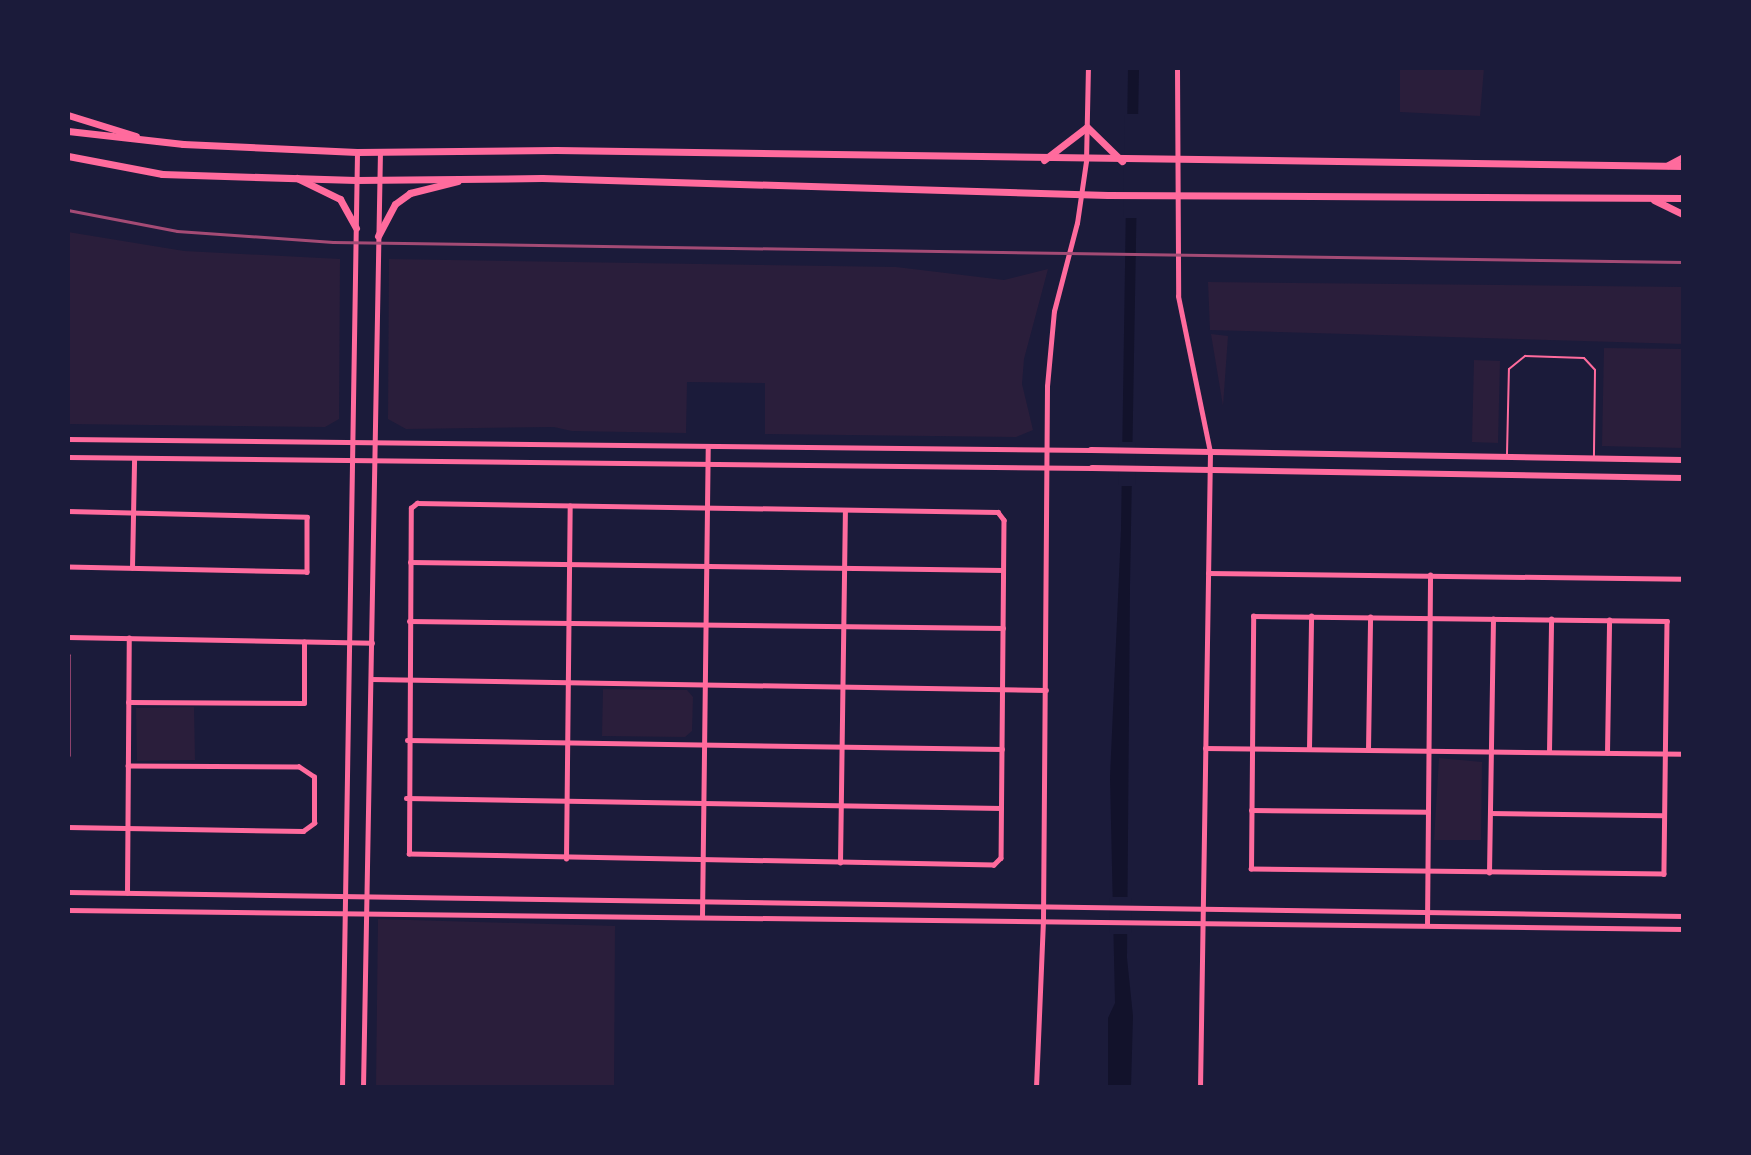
<!DOCTYPE html>
<html>
<head>
<meta charset="utf-8">
<style>
  body { margin:0 }
  #map { position:relative; width:1751px; height:1155px; overflow:hidden; background:#1b1b3a; font-family:Signika,sans-serif }
  div>[style] { position:absolute }
  .green>* { inset:0; background:#2a1e3b }
  .water>* { inset:0; background:#12122b }
  .pier>* { inset:0; background:#1b1b3a }
  .service>* { height:2px; margin:-1px; padding:0 1px; transform-origin:1px; border-radius:1px; background:#ff6b9d }
  .minor>* { height:4.5px; margin:-2.25px; padding:0 2.25px; transform-origin:2.25px; border-radius:2.25px; background:#ff6b9d }
  .tertiary>* { height:5px; margin:-2.5px; padding:0 2.5px; transform-origin:2.5px; border-radius:2.5px; background:#ff6b9d }
  .secondary>* { height:6px; margin:-3px; padding:0 3px; transform-origin:3px; border-radius:3px; background:#ff6b9d }
  .primary>* { height:7px; margin:-3.5px; padding:0 3.5px; transform-origin:3.5px; border-radius:3.5px; background:#ff6b9d }
  .rail>* { height:2.5px; margin:-1.25px; padding:0 1.25px; transform-origin:1.25px; border-radius:1.25px; background:#a44b75 }
  span { translate:-50% -50%; white-space:nowrap; text-align:center; line-height:1.15; -webkit-text-stroke:7px #1b1b3a; paint-order:stroke }
  .frame { position:absolute; inset:0; border:70px solid #1b1b3a; pointer-events:none }
</style>
</head>
<body>
<div id="map">
  <div class="green">
    <i style="clip-path:polygon(1400px 68px,1484px 68px,1480px 116px,1400px 112px)"></i>
    <i style="clip-path:polygon(68px 232px,184px 251px,340px 259px,339px 419px,325px 427px,68px 424px)"></i>
    <i style="clip-path:polygon(389px 259px,896px 267px,1004px 280px,1048px 269px,1024px 359px,1022px 384px,1033px 430px,1016px 437px,765px 434px,765px 383px,687px 382px,686px 433px,572px 431px,554px 427px,406px 429px,388px 419px)"></i>
    <i style="clip-path:polygon(1208px 282px,1683px 287px,1683px 344px,1210px 330px)"></i>
    <i style="clip-path:polygon(1211px 334px,1228px 336px,1223px 406px)"></i>
    <i style="clip-path:polygon(1604px 348px,1683px 349px,1683px 448px,1602px 446px)"></i>
    <i style="clip-path:polygon(1474px 360px,1500px 361px,1498px 443px,1472px 442px)"></i>
    <i style="clip-path:polygon(603px 689px,687px 690px,693px 697px,692px 731px,685px 737px,602px 736px)"></i>
    <i style="clip-path:polygon(194px 707px,195px 760px,137px 761px,136px 708px)"></i>
    <i style="clip-path:polygon(1439px 758px,1482px 762px,1481px 840px,1434px 840px)"></i>
    <i style="clip-path:polygon(378px 919px,615px 926px,614px 1087px,376px 1087px)"></i>
  </div>
  <div class="water">
    <i style="clip-path:polygon(1128px 68px,1139px 68px,1130px 586px,1127px 958px,1133px 1016px,1131px 1087px,1108px 1087px,1108px 1018px,1115px 1003px,1110px 777px,1121px 530px)"></i>
  </div>
  <div class="pier">
    <i style="clip-path:polygon(1125px 114px,1142px 114px,1142px 218px,1123px 218px)"></i>
    <i style="clip-path:polygon(1119px 442px,1136px 442px,1135px 486px,1118px 486px)"></i>
    <i style="clip-path:polygon(1109px 897px,1132px 897px,1131px 934px,1110px 934px)"></i>
  </div>
  <div class="service">
    <i style="left:1507px;top:454px;width:85px;rotate:-88.7deg"></i>
    <i style="left:1509px;top:369px;width:21px;rotate:-39deg"></i>
    <i style="left:1525px;top:356px;width:59px;rotate:1.9deg"></i>
    <i style="left:1584px;top:358px;width:16px;rotate:47deg"></i>
    <i style="left:1595px;top:370px;width:87px;rotate:90.7deg"></i>
  </div>
  <div class="minor">
    <i style="left:417px;top:503px;width:581px;rotate:0.89deg"></i>
    <i style="left:998px;top:512px;width:10px;rotate:53deg"></i>
    <i style="left:1004px;top:520px;width:338px;rotate:90.5deg"></i>
    <i style="left:1001px;top:858px;width:10px;rotate:135deg"></i>
    <i style="left:994px;top:865px;width:585px;rotate:-178.92deg"></i>
    <i style="left:409px;top:854px;width:346px;rotate:-89.7deg"></i>
    <i style="left:411px;top:508px;width:8px;rotate:-40deg"></i>
    <i style="left:68px;top:511px;width:239px;rotate:1.4deg"></i>
    <i style="left:307px;top:517px;width:55px;rotate:90deg"></i>
    <i style="left:307px;top:572px;width:239px;rotate:-178.8deg"></i>
    <i style="left:410px;top:562px;width:593px;rotate:0.77deg"></i>
    <i style="left:132px;top:568px;width:109px;rotate:-88.9deg"></i>
    <i style="left:1253px;top:616px;width:414px;rotate:0.7deg"></i>
    <i style="left:1667px;top:621px;width:253px;rotate:90.7deg"></i>
    <i style="left:1664px;top:874px;width:413px;rotate:-179.3deg"></i>
    <i style="left:1251px;top:869px;width:253px;rotate:-89.5deg"></i>
    <i style="left:409px;top:621px;width:594px;rotate:0.68deg"></i>
    <i style="left:68px;top:637px;width:304px;rotate:1.1deg"></i>
    <i style="left:68px;top:655px;width:100px;rotate:90deg"></i>
    <i style="left:371px;top:679px;width:675px;rotate:0.93deg"></i>
    <i style="left:128px;top:702px;width:176px;rotate:0.3deg"></i>
    <i style="left:304px;top:703px;width:61px;rotate:-90deg"></i>
    <i style="left:407px;top:740px;width:595px;rotate:0.87deg"></i>
    <i style="left:1205px;top:748px;width:478px;rotate:0.7deg"></i>
    <i style="left:1309px;top:749px;width:133px;rotate:-89.1deg"></i>
    <i style="left:1368px;top:750px;width:133px;rotate:-89.1deg"></i>
    <i style="left:1549px;top:752px;width:133px;rotate:-89.1deg"></i>
    <i style="left:1607px;top:753px;width:133px;rotate:-89.1deg"></i>
    <i style="left:406px;top:798px;width:595px;rotate:0.96deg"></i>
    <i style="left:1251px;top:810px;width:177px;rotate:0.6deg"></i>
    <i style="left:1490px;top:813px;width:174px;rotate:0.7deg"></i>
    <i style="left:68px;top:827px;width:235px;rotate:1deg"></i>
    <i style="left:303px;top:831px;width:14px;rotate:-36deg"></i>
    <i style="left:314px;top:823px;width:46px;rotate:-90deg"></i>
    <i style="left:314px;top:777px;width:18px;rotate:-146deg"></i>
    <i style="left:299px;top:767px;width:171px;rotate:-179.7deg"></i>
    <i style="left:566px;top:859px;width:353px;rotate:-89.4deg"></i>
    <i style="left:840px;top:863px;width:352px;rotate:-89.2deg"></i>
    <i style="left:1489px;top:873px;width:254px;rotate:-89.1deg"></i>
    <i style="left:127px;top:893px;width:255px;rotate:-89.6deg"></i>
    <i style="left:702px;top:917px;width:470px;rotate:-89.3deg"></i>
    <i style="left:1427px;top:925px;width:350px;rotate:-89.5deg"></i>
  </div>
  <div class="tertiary">
    <i style="left:1177px;top:68px;width:228px;rotate:89.7deg"></i>
    <i style="left:1178px;top:296px;width:159px;rotate:78.4deg"></i>
    <i style="left:1210px;top:452px;width:635px;rotate:90.9deg"></i>
    <i style="left:68px;top:439px;width:1023px;rotate:0.62deg"></i>
    <i style="left:68px;top:457px;width:1024px;rotate:0.62deg"></i>
    <i style="left:1208px;top:573px;width:475px;rotate:0.7deg"></i>
    <i style="left:68px;top:892px;width:1615px;rotate:0.85deg"></i>
    <i style="left:68px;top:910px;width:1615px;rotate:0.67deg"></i>
    <i style="left:342px;top:1087px;width:935px;rotate:-89.08deg"></i>
    <i style="left:363px;top:1087px;width:936px;rotate:-88.96deg"></i>
    <i style="left:1036px;top:1087px;width:167px;rotate:-87.6deg"></i>
    <i style="left:1043px;top:920px;width:534px;rotate:-89.57deg"></i>
    <i style="left:1047px;top:386px;width:75px;rotate:-84.7deg"></i>
    <i style="left:1054px;top:311px;width:91px;rotate:-75.4deg"></i>
    <i style="left:1077px;top:223px;width:63px;rotate:-81.7deg"></i>
    <i style="left:1086px;top:161px;width:93px;rotate:-88.8deg"></i>
  </div>
  <div class="secondary">
    <i style="left:1091px;top:450px;width:592px;rotate:0.97deg"></i>
    <i style="left:1092px;top:468px;width:591px;rotate:0.97deg"></i>
  </div>
  <div class="primary">
    <i style="left:68px;top:115px;width:71px;rotate:17.2deg"></i>
    <i style="left:68px;top:131px;width:116px;rotate:6.4deg"></i>
    <i style="left:183px;top:144px;width:174px;rotate:2.6deg"></i>
    <i style="left:357px;top:152px;width:199px;rotate:-0.6deg"></i>
    <i style="left:556px;top:150px;width:1127px;rotate:0.81deg"></i>
    <i style="left:68px;top:156px;width:96px;rotate:10.8deg"></i>
    <i style="left:162px;top:174px;width:194px;rotate:1.8deg"></i>
    <i style="left:356px;top:180px;width:186px;rotate:-0.6deg"></i>
    <i style="left:542px;top:178px;width:566px;rotate:1.72deg"></i>
    <i style="left:1108px;top:195px;width:575px;rotate:0.3deg"></i>
    <i style="left:1044px;top:160px;width:54px;rotate:-37.5deg"></i>
    <i style="left:1087px;top:127px;width:49px;rotate:44.2deg"></i>
    <i style="left:1668px;top:165px;width:17px;rotate:-28deg"></i>
    <i style="left:297px;top:178px;width:48px;rotate:26deg"></i>
    <i style="left:340px;top:199px;width:33px;rotate:61deg"></i>
    <i style="left:1654px;top:200px;width:32px;rotate:26deg"></i>
    <i style="left:378px;top:236px;width:36px;rotate:-62deg"></i>
    <i style="left:395px;top:204px;width:19px;rotate:-36deg"></i>
    <i style="left:410px;top:193px;width:49px;rotate:-14deg"></i>
  </div>
  <div class="rail">
    <i style="left:68px;top:210px;width:111px;rotate:10.9deg"></i>
    <i style="left:177px;top:231px;width:156px;rotate:4deg"></i>
    <i style="left:333px;top:242px;width:1350px;rotate:0.85deg"></i>
  </div>
  <div class="frame"></div>
</div>
</body>
</html>
